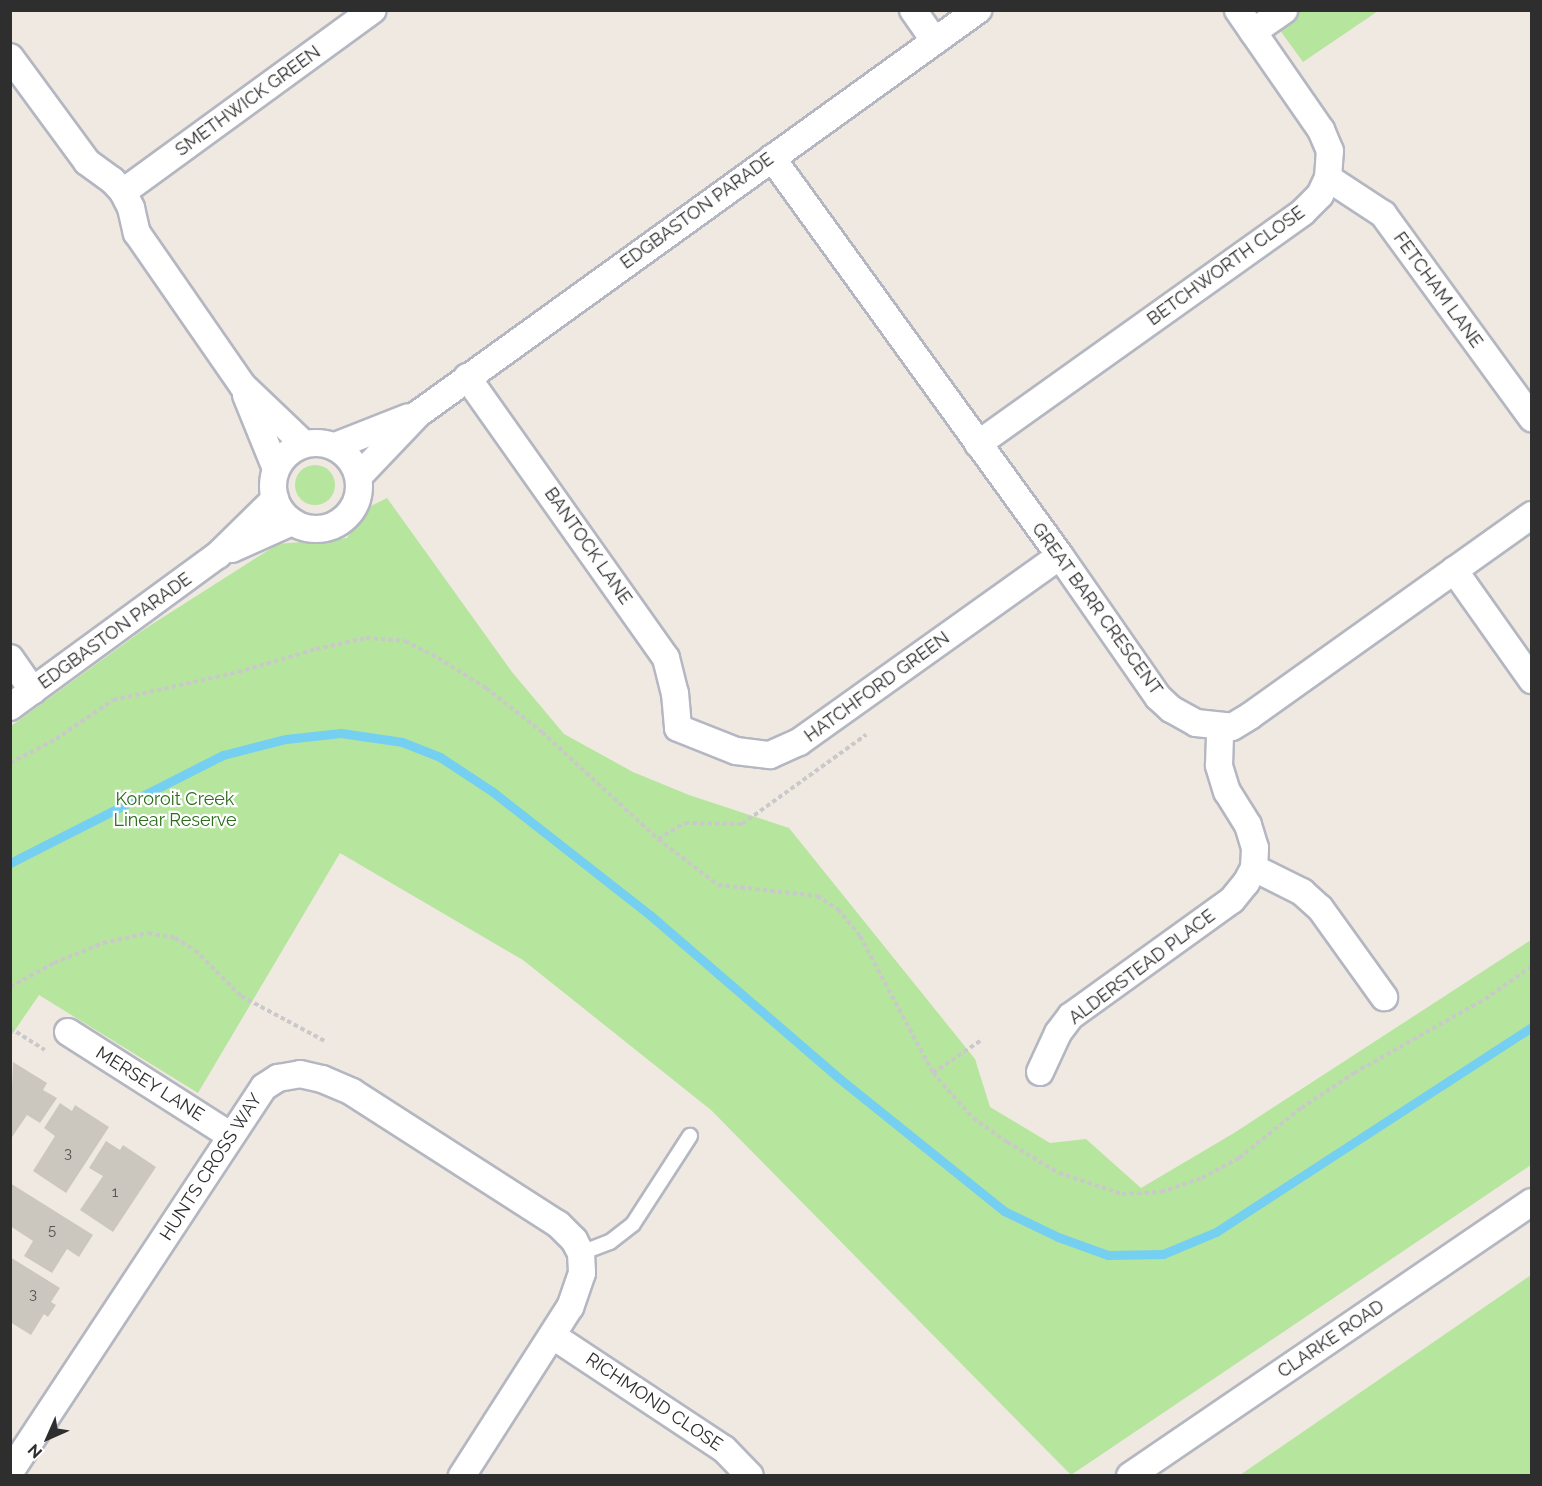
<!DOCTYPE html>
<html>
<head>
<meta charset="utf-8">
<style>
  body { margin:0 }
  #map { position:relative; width:1542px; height:1486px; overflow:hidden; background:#efe9e1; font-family:Raleway,sans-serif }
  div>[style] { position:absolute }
  .green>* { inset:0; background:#b6e59e }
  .round { border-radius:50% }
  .stream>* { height:9px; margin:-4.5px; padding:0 4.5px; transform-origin:4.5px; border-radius:4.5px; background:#75cff0 }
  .building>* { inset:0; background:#cbc7bf }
  .path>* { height:4px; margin-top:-2px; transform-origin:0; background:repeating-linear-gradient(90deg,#c9c9c9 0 4.5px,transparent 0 7.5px) }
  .roads { filter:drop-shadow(2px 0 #b4b7c1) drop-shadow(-2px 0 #b4b7c1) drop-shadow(0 2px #b4b7c1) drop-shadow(0 -2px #b4b7c1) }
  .lane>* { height:14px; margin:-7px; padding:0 7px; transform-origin:7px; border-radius:7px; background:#fff }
  .street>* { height:26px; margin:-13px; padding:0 13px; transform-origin:13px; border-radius:13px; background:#fff }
  .street>.ring { margin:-13px; padding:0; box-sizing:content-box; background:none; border:26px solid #fff; border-radius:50% }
  span { translate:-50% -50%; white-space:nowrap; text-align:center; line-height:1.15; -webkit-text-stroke:4.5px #fff; paint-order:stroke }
  .number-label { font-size:15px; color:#555452 }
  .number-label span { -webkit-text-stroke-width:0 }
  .street-label { font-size:18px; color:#2e2e2e }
  .park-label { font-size:18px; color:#2c6e1b }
  .frame { position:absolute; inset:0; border:12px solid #2e2e2e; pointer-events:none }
  .north { position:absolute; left:18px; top:1408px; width:60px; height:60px; -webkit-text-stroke:4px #fff; paint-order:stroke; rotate:225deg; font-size:16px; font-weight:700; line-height:24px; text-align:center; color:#2e2e2e }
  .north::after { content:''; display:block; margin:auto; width:21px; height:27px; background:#2e2e2e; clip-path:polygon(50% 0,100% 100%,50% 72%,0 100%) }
</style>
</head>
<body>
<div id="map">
  <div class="green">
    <i style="clip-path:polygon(1266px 11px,1378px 11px,1303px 62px)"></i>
    <i class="round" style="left:295px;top:465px;width:40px;height:40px"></i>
    <i style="clip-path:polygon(387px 498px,512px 672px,564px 734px,633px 772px,689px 795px,789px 828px,975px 1059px,990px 1107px,1050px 1143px,1086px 1139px,1141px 1188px,1234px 1133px,1531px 940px,1531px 1165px,1071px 1475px,711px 1110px,523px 960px,340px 853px,198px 1093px,39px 995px,11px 1036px,11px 726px,143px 630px,278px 544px,347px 538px,369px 507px)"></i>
    <i style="clip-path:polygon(1531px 1275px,1531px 1475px,1240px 1475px)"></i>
  </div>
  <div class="stream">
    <i style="left:10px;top:863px;width:239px;rotate:-26.9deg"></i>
    <i style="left:223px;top:755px;width:65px;rotate:-14.3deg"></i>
    <i style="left:286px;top:739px;width:55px;rotate:-6.2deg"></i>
    <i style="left:341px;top:733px;width:62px;rotate:8.4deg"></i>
    <i style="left:402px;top:742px;width:41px;rotate:21.5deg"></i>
    <i style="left:440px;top:757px;width:64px;rotate:33.4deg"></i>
    <i style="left:493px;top:792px;width:199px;rotate:38.1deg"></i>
    <i style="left:650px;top:915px;width:251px;rotate:40.8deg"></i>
    <i style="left:840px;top:1079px;width:211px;rotate:38.8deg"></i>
    <i style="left:1004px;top:1211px;width:60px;rotate:25.7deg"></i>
    <i style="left:1058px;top:1237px;width:53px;rotate:19.8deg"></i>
    <i style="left:1108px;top:1255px;width:55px;rotate:-1deg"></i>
    <i style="left:1163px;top:1254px;width:57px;rotate:-22.5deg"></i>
    <i style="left:1216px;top:1232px;width:377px;rotate:-33deg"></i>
  </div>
  <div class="building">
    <i style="clip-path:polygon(13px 1062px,47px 1083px,43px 1090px,57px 1098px,40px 1123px,27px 1115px,10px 1140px)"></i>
    <i style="clip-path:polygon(60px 1103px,72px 1111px,75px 1105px,109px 1127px,66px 1193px,33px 1171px,55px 1136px,44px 1128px)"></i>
    <i style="clip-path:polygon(106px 1141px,120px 1150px,123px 1145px,156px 1167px,113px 1232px,80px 1210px,103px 1176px,89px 1168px)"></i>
    <i style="clip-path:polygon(10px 1183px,93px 1235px,79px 1257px,67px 1249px,52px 1273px,24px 1256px,33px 1241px,10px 1226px)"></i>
    <i style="clip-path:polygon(10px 1257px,60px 1288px,51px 1302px,56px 1305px,48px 1317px,44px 1314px,31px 1335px,10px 1322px)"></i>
  </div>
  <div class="path">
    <i style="left:10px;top:763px;width:52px;rotate:-27.6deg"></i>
    <i style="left:56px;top:739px;width:69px;rotate:-34.4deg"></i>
    <i style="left:113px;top:700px;width:128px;rotate:-12.6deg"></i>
    <i style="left:238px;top:672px;width:81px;rotate:-16.4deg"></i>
    <i style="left:316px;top:649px;width:51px;rotate:-12.4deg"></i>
    <i style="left:366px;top:638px;width:39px;rotate:4deg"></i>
    <i style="left:405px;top:641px;width:37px;rotate:27deg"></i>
    <i style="left:438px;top:658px;width:57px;rotate:32deg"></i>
    <i style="left:486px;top:688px;width:71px;rotate:38.2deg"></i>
    <i style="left:542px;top:732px;width:158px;rotate:42.7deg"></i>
    <i style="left:658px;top:839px;width:76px;rotate:37.5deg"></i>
    <i style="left:718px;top:885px;width:100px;rotate:6.3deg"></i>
    <i style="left:817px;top:896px;width:25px;rotate:32deg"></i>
    <i style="left:838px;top:909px;width:35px;rotate:51deg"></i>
    <i style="left:860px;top:936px;width:155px;rotate:61.9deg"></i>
    <i style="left:933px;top:1073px;width:60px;rotate:48.4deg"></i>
    <i style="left:973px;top:1118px;width:42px;rotate:35.2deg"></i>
    <i style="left:1007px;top:1142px;width:61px;rotate:30.8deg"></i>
    <i style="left:1059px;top:1173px;width:66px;rotate:18.4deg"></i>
    <i style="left:1122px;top:1194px;width:39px;rotate:-3deg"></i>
    <i style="left:1161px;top:1192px;width:43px;rotate:-18.9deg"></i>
    <i style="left:1202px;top:1178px;width:42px;rotate:-28.4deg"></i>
    <i style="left:1239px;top:1158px;width:80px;rotate:-38.9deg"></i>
    <i style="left:1301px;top:1108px;width:64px;rotate:-33.4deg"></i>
    <i style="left:1354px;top:1073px;width:150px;rotate:-29.5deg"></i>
    <i style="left:1485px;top:999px;width:57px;rotate:-35.1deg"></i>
    <i style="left:658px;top:839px;width:31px;rotate:-31deg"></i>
    <i style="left:685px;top:823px;width:57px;rotate:1deg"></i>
    <i style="left:742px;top:824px;width:153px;rotate:-35.7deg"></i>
    <i style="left:10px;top:987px;width:50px;rotate:-28.6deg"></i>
    <i style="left:54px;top:963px;width:53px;rotate:-22.2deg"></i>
    <i style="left:103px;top:943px;width:46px;rotate:-12.5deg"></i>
    <i style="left:148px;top:933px;width:27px;rotate:10deg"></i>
    <i style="left:175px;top:938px;width:23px;rotate:31deg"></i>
    <i style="left:195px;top:950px;width:65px;rotate:45deg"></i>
    <i style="left:241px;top:996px;width:95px;rotate:28.2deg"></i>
    <i style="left:10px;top:1028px;width:41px;rotate:32.2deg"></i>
    <i style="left:933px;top:1073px;width:57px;rotate:-34.2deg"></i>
  </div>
  <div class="roads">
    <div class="lane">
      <i style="left:581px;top:1253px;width:31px;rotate:-21deg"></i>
      <i style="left:610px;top:1242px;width:29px;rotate:-38deg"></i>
      <i style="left:633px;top:1224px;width:105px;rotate:-57.1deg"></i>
    </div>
    <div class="street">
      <i style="left:913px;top:10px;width:38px;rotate:55deg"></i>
      <i style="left:1253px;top:32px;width:38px;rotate:-35deg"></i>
      <i style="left:10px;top:57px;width:130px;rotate:53.7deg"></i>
      <i style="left:87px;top:162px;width:31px;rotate:36deg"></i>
      <i style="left:112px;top:180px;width:16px;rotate:47deg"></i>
      <i style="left:123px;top:192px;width:18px;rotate:63deg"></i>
      <i style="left:131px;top:208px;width:26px;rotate:77deg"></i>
      <i style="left:137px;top:233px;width:186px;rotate:55.3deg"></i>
      <i style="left:243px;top:386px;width:84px;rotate:43.6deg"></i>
      <i style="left:772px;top:158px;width:491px;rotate:54.1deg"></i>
      <i style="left:1060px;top:556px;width:172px;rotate:55.2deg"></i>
      <i style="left:1158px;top:697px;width:18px;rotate:43deg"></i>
      <i style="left:1171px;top:709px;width:29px;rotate:29deg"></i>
      <i style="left:1196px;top:723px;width:36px;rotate:6deg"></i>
      <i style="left:1232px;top:727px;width:21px;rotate:-31deg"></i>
      <i style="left:1250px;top:716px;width:346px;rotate:-35.5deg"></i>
      <i style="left:1328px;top:178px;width:66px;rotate:33.2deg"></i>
      <i style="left:1383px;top:214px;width:253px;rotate:53.9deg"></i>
      <i style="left:123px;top:192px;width:309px;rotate:-36.1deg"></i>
      <i style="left:467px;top:377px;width:344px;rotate:54.7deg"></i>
      <i style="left:666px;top:658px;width:36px;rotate:76deg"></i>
      <i style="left:675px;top:693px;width:35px;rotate:85deg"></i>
      <i style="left:678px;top:728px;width:62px;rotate:21.6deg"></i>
      <i style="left:736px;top:751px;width:34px;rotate:7deg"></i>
      <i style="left:770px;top:755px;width:32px;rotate:-24deg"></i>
      <i style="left:799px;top:742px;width:320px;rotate:-35.5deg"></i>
      <i style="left:246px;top:395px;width:80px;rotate:67.9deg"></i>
      <i class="ring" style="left:273px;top:443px;width:60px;height:60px"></i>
      <i style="left:978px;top:444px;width:399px;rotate:-35.5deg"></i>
      <i style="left:1303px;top:212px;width:24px;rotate:-45deg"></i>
      <i style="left:1320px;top:195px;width:19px;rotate:-65deg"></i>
      <i style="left:1328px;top:178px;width:27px;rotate:-86deg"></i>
      <i style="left:1330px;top:151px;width:23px;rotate:-113deg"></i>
      <i style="left:1321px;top:130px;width:146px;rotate:-124.7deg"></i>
      <i style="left:335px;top:446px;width:79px;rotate:-21.4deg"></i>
      <i style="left:359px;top:476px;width:86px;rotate:-46.4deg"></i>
      <i style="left:418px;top:414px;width:691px;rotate:-35.81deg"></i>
      <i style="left:232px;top:549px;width:66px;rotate:-24.2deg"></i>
      <i style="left:1454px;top:570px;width:135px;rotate:54.7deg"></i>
      <i style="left:10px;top:658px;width:40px;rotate:55.1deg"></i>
      <i style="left:10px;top:707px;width:258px;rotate:-36.2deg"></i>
      <i style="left:218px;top:555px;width:80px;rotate:-44.5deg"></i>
      <i style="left:1254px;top:868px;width:54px;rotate:26.6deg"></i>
      <i style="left:1302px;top:892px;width:24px;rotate:42deg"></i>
      <i style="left:1320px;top:908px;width:110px;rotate:54.3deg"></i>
      <i style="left:68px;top:1032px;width:193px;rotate:32.5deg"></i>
      <i style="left:1040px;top:1072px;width:43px;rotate:-65.2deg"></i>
      <i style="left:1058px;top:1033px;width:21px;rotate:-53deg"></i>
      <i style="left:1071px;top:1016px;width:198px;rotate:-35.8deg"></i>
      <i style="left:1232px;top:900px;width:22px;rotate:-51deg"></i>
      <i style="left:1246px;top:883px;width:17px;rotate:-62deg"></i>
      <i style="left:1254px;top:868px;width:20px;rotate:-87deg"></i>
      <i style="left:1255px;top:848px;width:24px;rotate:-107deg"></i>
      <i style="left:1248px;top:825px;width:39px;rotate:-122deg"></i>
      <i style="left:1227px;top:792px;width:28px;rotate:-107deg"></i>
      <i style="left:1219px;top:765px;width:38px;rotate:-88deg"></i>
      <i style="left:553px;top:1336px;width:205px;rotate:33.5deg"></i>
      <i style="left:724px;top:1449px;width:37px;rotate:46deg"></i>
      <i style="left:10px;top:1472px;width:461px;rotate:-56.6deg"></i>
      <i style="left:264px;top:1087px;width:17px;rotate:-33deg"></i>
      <i style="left:278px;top:1078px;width:22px;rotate:-10deg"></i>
      <i style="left:300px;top:1074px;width:23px;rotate:13deg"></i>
      <i style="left:322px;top:1079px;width:33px;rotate:23deg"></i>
      <i style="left:352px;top:1092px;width:245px;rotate:32.7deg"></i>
      <i style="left:558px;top:1224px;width:23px;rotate:45deg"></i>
      <i style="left:574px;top:1240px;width:15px;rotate:62deg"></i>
      <i style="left:581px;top:1253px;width:20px;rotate:87deg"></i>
      <i style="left:582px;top:1273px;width:36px;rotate:109deg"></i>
      <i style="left:570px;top:1307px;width:201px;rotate:122.6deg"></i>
      <i style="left:1130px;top:1476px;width:486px;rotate:-34.3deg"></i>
    </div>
  </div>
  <div class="number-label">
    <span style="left:68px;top:1154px">3</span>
    <span style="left:115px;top:1193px">1</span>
    <span style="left:52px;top:1231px">5</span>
    <span style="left:33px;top:1295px">3</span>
  </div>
  <div class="street-label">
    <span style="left:248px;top:101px;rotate:-36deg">SMETHWICK GREEN</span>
    <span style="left:697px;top:211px;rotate:-36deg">EDGBASTON PARADE</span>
    <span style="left:1226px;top:266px;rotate:-36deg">BETCHWORTH CLOSE</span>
    <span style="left:1438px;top:290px;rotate:54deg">FETCHAM LANE</span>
    <span style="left:588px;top:546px;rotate:55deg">BANTOCK LANE</span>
    <span style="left:1097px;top:609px;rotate:54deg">GREAT BARR CRESCENT</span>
    <span style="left:115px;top:631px;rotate:-36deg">EDGBASTON PARADE</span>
    <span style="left:877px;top:687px;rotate:-36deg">HATCHFORD GREEN</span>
    <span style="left:1142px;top:967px;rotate:-37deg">ALDERSTEAD PLACE</span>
    <span style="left:150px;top:1084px;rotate:32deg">MERSEY LANE</span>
    <span style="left:211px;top:1167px;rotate:-57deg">HUNTS CROSS WAY</span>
    <span style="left:1331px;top:1339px;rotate:-34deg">CLARKE ROAD</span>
    <span style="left:654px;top:1402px;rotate:34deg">RICHMOND CLOSE</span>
  </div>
  <div class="park-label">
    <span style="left:175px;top:810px">Kororoit Creek<br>Linear Reserve</span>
  </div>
  <div class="frame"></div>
  <div class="north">N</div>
</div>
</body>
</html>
